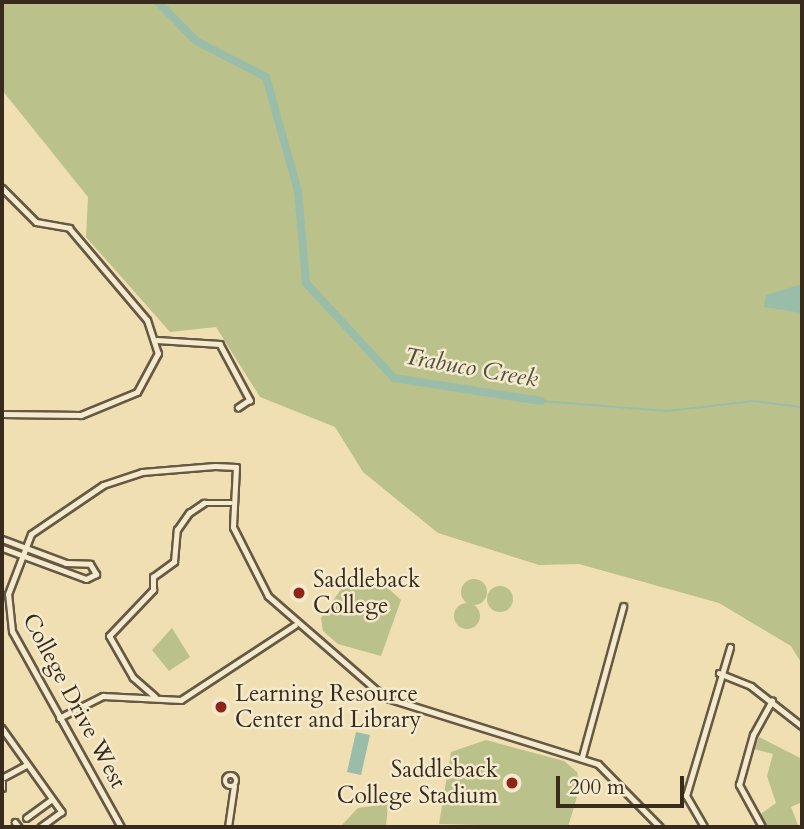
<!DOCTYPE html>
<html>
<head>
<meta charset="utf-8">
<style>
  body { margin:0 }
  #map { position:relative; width:804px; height:829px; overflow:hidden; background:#efdfb2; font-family:Cardo,serif }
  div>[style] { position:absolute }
  .green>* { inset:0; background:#bbc18b }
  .round { border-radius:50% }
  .water>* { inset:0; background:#9abda9 }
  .stream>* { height:2px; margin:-1px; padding:0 1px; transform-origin:1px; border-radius:1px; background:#9abda9 }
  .river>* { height:8px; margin:-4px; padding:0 4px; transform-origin:4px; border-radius:4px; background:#9abda9 }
  .roads { filter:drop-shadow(2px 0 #665843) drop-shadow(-2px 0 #665843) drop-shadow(0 2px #665843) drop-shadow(0 -2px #665843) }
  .minor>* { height:4.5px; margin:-2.25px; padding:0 2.25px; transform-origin:2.25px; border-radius:2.25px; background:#f5eacd }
  .minor>.ring { margin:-2.25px; padding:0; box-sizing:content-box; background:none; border:4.5px solid #f5eacd; border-radius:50% }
  .tertiary>* { height:5px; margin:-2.5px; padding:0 2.5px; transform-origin:2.5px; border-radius:2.5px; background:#f5eacd }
  .dots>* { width:19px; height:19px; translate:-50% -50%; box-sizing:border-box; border:4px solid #f5eacd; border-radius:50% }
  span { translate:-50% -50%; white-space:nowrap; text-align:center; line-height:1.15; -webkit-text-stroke:5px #f5eacd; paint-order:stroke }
  .poi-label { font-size:23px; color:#382b1e }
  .left { translate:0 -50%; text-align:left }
  .right { translate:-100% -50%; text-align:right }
  .street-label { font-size:23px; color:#382b1e }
  .water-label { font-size:24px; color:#505041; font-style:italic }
  .frame { position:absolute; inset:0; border:4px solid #382b1e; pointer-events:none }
  .scale { position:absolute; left:556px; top:776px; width:128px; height:32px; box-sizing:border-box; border:4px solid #382b1e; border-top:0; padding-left:9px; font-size:21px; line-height:24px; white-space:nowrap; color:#382b1e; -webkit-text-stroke:5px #f5eacd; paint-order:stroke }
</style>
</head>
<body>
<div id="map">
  <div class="green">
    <i style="clip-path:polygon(2px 2px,802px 2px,802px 664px,791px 646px,719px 603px,579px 564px,539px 565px,438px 533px,363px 472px,335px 427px,260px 397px,216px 327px,170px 332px,86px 237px,88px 197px,2px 90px)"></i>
    <i class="round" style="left:461px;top:579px;width:26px;height:26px"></i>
    <i style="clip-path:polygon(378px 579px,401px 600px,381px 656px,338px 644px,323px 631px,321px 618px,344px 585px)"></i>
    <i class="round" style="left:487px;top:586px;width:26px;height:26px"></i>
    <i class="round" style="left:454px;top:603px;width:26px;height:26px"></i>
    <i style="clip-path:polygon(172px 628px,190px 657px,169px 671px,152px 650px)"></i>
    <i style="clip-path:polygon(759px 737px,802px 759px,802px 802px,791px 807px,798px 825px,767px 827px,759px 815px,776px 803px,767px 776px,773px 754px,754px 749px)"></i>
    <i style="clip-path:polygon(486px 740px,564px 761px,577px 772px,580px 787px,568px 827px,439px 824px,451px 752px)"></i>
    <i style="clip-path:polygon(388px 804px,386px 827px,340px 827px,358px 808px)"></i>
  </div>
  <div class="water">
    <i style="clip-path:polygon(802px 284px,802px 313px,764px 307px,766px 295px)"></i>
    <i style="clip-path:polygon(356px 732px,370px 735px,361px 775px,347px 772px)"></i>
  </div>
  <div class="stream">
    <i style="left:541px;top:401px;width:126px;rotate:4.5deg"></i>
    <i style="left:667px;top:411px;width:88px;rotate:-6.6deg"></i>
    <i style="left:754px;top:401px;width:48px;rotate:7.1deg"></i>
  </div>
  <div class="river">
    <i style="left:158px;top:2px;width:54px;rotate:45.7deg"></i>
    <i style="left:196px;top:41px;width:79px;rotate:27.2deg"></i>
    <i style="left:266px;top:77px;width:118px;rotate:74.3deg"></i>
    <i style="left:298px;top:191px;width:92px;rotate:85deg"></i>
    <i style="left:306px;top:283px;width:129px;rotate:47.2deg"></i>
    <i style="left:394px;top:378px;width:149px;rotate:8.9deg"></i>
  </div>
  <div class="roads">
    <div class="minor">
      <i style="left:157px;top:340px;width:63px;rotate:3.6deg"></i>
      <i style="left:220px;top:344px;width:64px;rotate:61.8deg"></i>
      <i style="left:250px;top:400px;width:14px;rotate:146deg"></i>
      <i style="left:719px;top:673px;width:35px;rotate:22deg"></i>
      <i style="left:751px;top:686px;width:65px;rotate:38.1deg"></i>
      <i style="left:155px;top:697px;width:29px;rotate:-139deg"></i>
      <i style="left:133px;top:678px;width:48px;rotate:-119.7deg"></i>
      <i style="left:109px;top:636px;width:64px;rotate:-46.3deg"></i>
      <i style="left:153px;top:590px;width:13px;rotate:-90deg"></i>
      <i style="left:153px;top:577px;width:26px;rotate:-36deg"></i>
      <i style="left:174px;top:562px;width:32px;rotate:-85deg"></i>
      <i style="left:177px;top:530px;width:21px;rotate:-55deg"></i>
      <i style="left:189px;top:513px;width:18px;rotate:-34deg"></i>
      <i style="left:204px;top:503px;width:27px"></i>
      <i style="left:59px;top:718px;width:49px;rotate:-26.6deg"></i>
      <i style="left:103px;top:696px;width:78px;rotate:2.9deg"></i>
      <i style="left:181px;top:700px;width:136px;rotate:-33.3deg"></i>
      <i style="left:2px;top:728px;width:103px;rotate:54.5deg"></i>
      <i style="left:62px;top:812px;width:26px;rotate:144deg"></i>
      <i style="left:582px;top:757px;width:156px;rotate:-74.7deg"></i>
      <i class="ring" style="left:225px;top:775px;width:7.5px;height:7.5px"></i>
      <i style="left:2px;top:778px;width:27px;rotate:-28deg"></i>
      <i style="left:26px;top:818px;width:31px;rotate:-36deg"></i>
      <i style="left:15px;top:822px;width:6px;rotate:51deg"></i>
      <i style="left:228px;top:827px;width:41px;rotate:-81.7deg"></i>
      <i style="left:704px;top:827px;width:36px;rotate:-120deg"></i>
      <i style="left:686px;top:796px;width:155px;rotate:-73.5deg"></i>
      <i style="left:762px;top:827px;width:48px;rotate:-118.7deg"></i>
      <i style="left:739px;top:785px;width:52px;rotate:-74.4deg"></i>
      <i style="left:753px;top:735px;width:39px;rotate:-61deg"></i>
    </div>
    <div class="tertiary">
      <i style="left:2px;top:188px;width:48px;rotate:45deg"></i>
      <i style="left:36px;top:222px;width:34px;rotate:10deg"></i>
      <i style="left:69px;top:228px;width:121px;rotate:49.7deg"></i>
      <i style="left:147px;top:320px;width:35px;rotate:72deg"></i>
      <i style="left:158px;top:353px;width:44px;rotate:118.3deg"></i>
      <i style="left:137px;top:392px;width:61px;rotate:157.7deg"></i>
      <i style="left:81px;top:415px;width:79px;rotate:-179.3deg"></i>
      <i style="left:2px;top:539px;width:68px;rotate:20.6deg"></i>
      <i style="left:66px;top:563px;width:24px;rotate:2deg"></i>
      <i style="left:90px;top:564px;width:12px;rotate:59deg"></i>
      <i style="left:96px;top:574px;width:11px;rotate:153deg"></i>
      <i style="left:86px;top:579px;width:90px;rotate:-159.7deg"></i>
      <i style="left:2px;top:782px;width:6px;rotate:90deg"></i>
      <i style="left:121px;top:827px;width:224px;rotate:-119.1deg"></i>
      <i style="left:12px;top:631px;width:37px;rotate:-96deg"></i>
      <i style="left:8px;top:594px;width:64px;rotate:-69deg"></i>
      <i style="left:31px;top:534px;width:87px;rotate:-34.2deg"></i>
      <i style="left:103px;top:485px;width:41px;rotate:-18.4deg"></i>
      <i style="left:142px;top:472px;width:73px;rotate:-4.7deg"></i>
      <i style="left:215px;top:466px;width:21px;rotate:3deg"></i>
      <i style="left:236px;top:467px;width:60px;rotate:92.9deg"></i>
      <i style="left:233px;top:527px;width:77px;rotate:63.1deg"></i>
      <i style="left:268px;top:596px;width:154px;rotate:41deg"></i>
      <i style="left:384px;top:697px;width:224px;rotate:17.4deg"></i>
      <i style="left:598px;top:764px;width:88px;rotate:45.5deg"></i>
    </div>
  </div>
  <div class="dots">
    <i style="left:299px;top:593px;background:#8f2418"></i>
    <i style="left:221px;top:707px;background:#8f2418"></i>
    <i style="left:512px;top:783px;background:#8f2418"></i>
  </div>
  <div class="poi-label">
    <span class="left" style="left:313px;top:593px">Saddleback<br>College</span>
    <span class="left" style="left:235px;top:707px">Learning Resource<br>Center and Library</span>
    <span class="right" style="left:498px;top:783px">Saddleback<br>College Stadium</span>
  </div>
  <div class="street-label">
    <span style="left:74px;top:701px;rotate:62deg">College Drive West</span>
  </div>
  <div class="water-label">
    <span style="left:471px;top:368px;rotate:10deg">Trabuco Creek</span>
  </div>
  <div class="frame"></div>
  <div class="scale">200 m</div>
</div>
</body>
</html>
